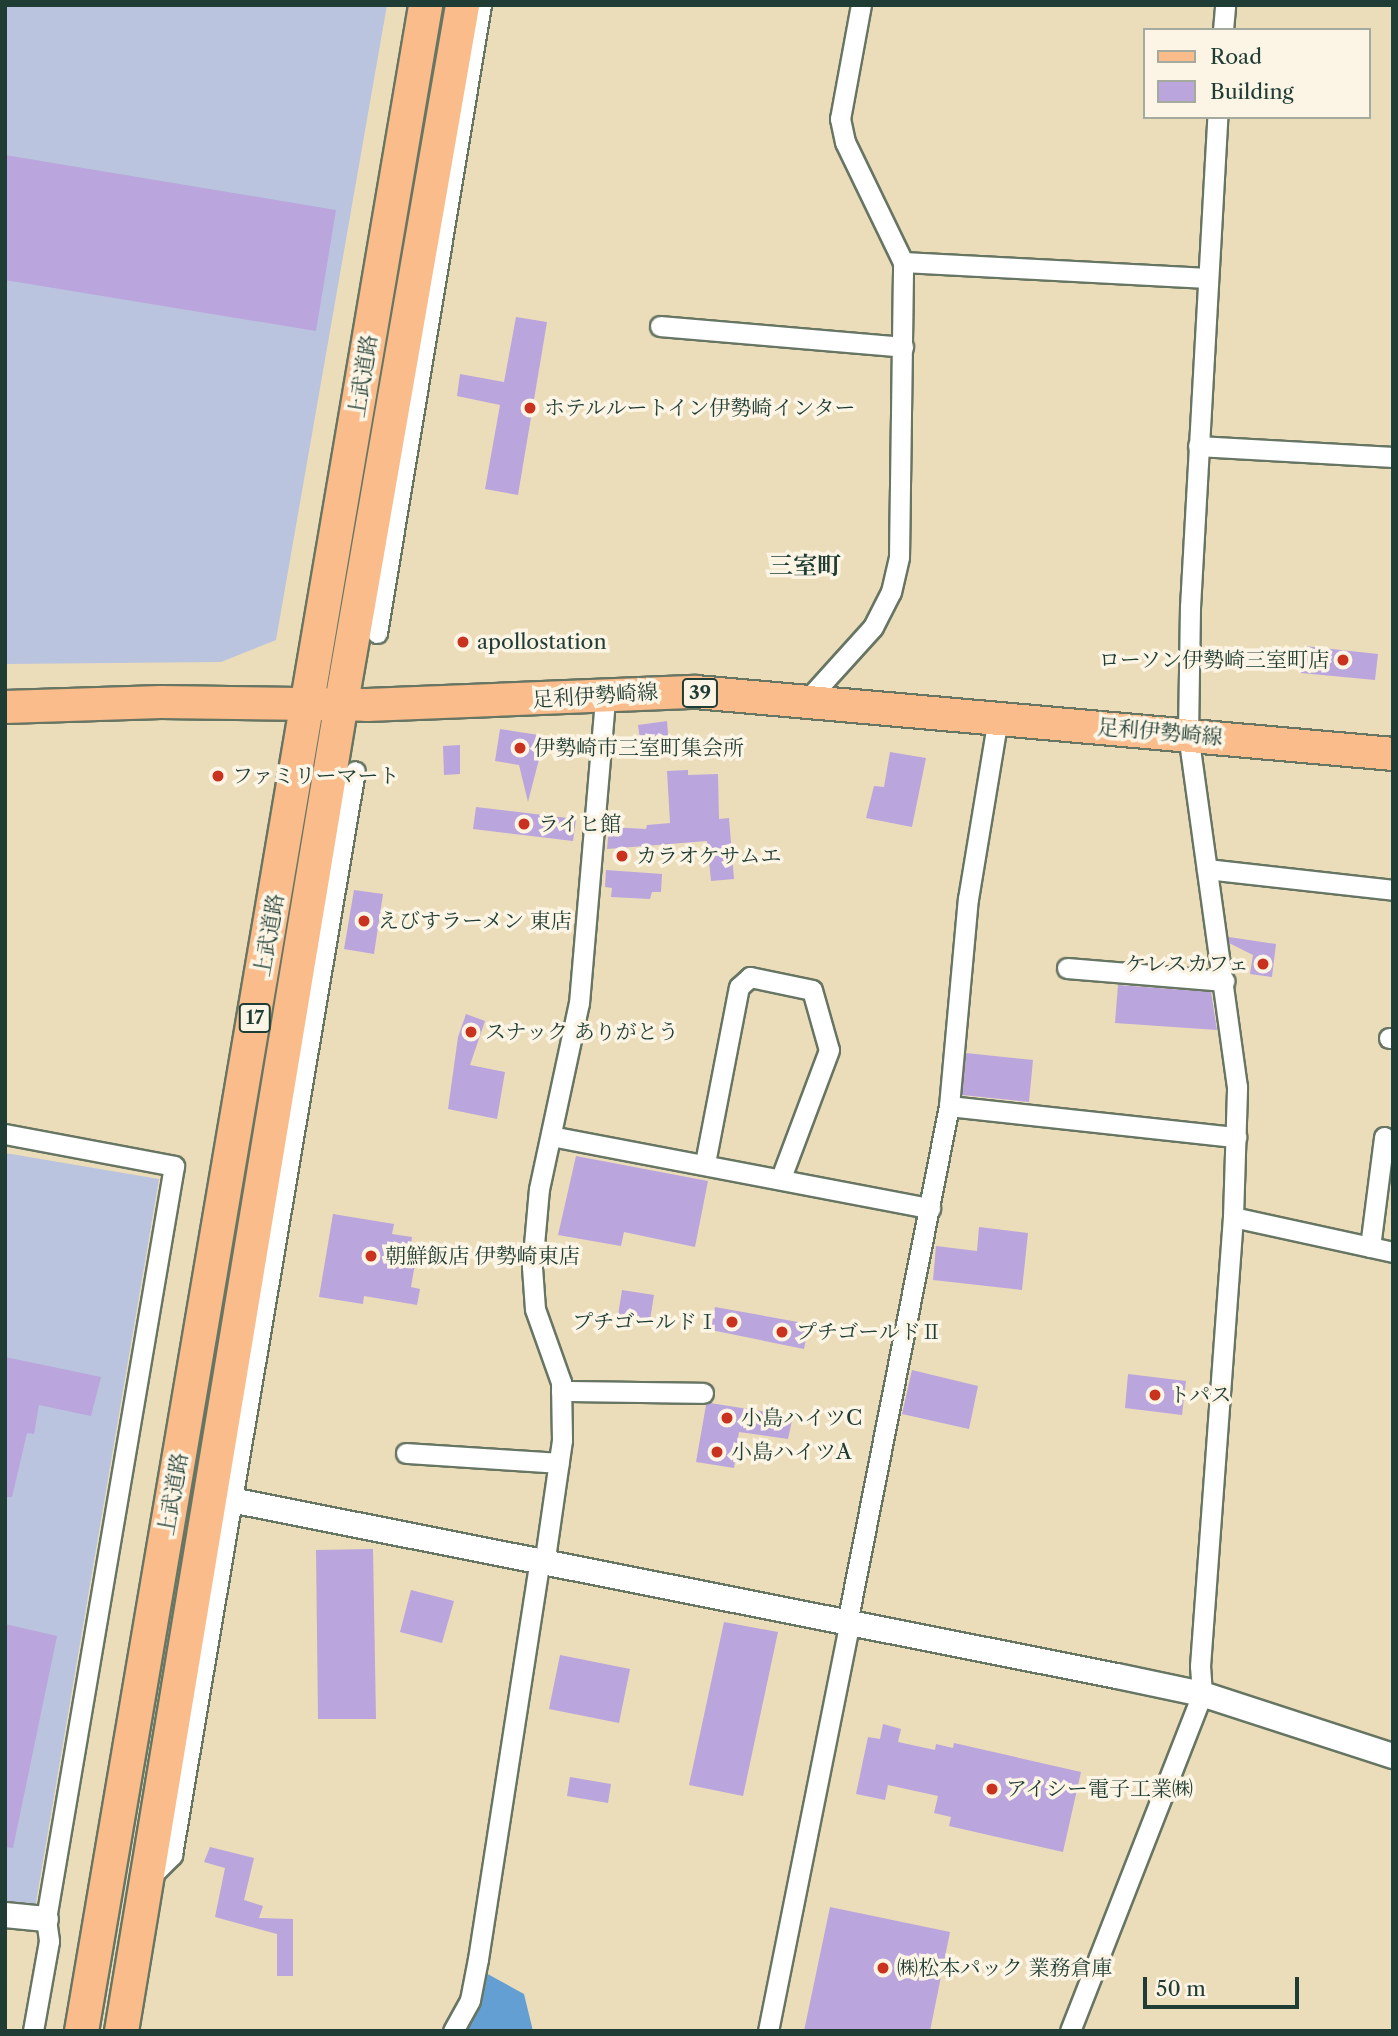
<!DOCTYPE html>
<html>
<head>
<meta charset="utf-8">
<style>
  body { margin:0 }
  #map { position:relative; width:1398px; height:2036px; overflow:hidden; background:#ecddba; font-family:"Libre Caslon Text","Noto Serif JP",serif }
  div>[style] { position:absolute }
  .industrial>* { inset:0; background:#bac4de }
  .water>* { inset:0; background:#649fd4 }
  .building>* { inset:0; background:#baa5dd }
  .roads { filter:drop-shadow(2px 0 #677563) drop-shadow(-2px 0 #677563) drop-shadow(0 2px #677563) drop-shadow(0 -2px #677563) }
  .minor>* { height:19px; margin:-9.5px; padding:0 9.5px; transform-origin:9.5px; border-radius:9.5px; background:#fff }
  .tertiary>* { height:24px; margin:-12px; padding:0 12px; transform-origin:12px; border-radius:12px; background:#fff }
  .primary>* { height:32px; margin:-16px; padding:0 16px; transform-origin:16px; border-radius:16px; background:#fabc8b }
  .trunk>* { height:33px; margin:-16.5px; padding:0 16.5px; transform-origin:16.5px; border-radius:16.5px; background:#fabc8b }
  .dots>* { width:19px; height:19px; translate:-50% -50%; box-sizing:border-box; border:4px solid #fcf5e5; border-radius:50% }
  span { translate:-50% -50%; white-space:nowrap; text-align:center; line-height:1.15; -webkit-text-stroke:7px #fcf5e5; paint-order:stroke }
  .shield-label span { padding:2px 5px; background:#fcf5e5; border:2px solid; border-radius:5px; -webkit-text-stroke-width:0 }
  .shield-label { font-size:19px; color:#1f3d34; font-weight:700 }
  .street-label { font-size:21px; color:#1f3d34 }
  .poi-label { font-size:21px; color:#1f3d34 }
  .left { translate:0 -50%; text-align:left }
  .right { translate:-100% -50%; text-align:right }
  .quarter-label { font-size:24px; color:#1f3d34; font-weight:700 }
  .frame { position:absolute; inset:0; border:7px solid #1f3d34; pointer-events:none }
  .legend { position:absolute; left:1143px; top:28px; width:228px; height:91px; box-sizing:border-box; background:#fcf5e5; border:2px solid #a4ab9e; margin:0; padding:9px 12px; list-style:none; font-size:21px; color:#1f3d34 }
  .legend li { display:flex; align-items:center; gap:14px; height:35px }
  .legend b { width:35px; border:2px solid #a4ab9e }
  .scale { position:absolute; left:1143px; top:1977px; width:156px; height:32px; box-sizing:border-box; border:4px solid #1f3d34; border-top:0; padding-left:9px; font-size:21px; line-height:24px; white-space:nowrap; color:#1f3d34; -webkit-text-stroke:5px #fcf5e5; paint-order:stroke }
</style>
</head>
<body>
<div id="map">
  <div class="industrial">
    <i style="clip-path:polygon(5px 5px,387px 5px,276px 640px,221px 662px,5px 664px)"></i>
    <i style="clip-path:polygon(5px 1153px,159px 1179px,35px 1908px,5px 1904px)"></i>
  </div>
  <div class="water">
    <i style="clip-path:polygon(484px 1972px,524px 1994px,533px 2031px,461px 2031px)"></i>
  </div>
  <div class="building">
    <i style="clip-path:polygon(5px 155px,336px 210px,316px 331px,5px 280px)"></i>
    <i style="clip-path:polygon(516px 317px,547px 322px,518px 495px,485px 489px,500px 405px,457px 396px,460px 374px,504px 382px)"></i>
    <i style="clip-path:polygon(1304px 646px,1378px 654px,1375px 680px,1301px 673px)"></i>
    <i style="clip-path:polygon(667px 721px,669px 746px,641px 747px,638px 725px)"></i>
    <i style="clip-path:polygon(500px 729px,545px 736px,528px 802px,519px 765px,495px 761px)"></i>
    <i style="clip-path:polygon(460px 745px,460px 774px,444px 775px,443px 746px)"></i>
    <i style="clip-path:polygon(890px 752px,926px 758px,912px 827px,866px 818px,874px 786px,884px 787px)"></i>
    <i style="clip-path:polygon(688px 770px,688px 775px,718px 774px,719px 819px,729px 818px,734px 879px,711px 881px,707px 841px,607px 849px,609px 827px,646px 829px,647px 825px,670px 823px,667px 771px)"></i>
    <i style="clip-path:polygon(476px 807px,576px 819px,573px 841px,473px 829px)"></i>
    <i style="clip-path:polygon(606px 870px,662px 874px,661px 892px,652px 892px,650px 899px,611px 897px,612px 888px,605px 887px)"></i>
    <i style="clip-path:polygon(354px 890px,383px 894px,374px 954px,344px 949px)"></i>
    <i style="clip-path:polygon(1229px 937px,1276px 944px,1272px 977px,1250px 974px,1253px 955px,1229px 943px)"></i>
    <i style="clip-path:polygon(1118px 985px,1211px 992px,1217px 1030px,1115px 1023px)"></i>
    <i style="clip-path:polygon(466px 1014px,485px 1021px,470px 1065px,505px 1072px,497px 1119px,448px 1109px,458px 1037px)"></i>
    <i style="clip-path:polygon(966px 1053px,1033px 1060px,1029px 1102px,962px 1095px)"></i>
    <i style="clip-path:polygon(576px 1156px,708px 1181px,695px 1247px,624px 1232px,621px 1246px,558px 1235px)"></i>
    <i style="clip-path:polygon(333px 1214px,394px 1224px,392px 1234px,412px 1237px,411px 1244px,418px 1246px,411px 1287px,420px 1289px,417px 1305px,364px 1296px,363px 1304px,319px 1297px)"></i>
    <i style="clip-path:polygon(979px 1227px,1028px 1233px,1022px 1290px,933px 1280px,936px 1246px,977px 1251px)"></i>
    <i style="clip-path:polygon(622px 1290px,654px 1295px,650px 1320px,618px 1315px)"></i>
    <i style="clip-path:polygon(715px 1307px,809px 1324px,804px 1349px,711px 1330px)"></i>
    <i style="clip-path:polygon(5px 1357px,101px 1377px,91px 1416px,39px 1405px,34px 1434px,27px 1433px,12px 1497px,5px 1497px)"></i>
    <i style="clip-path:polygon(912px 1370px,978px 1386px,969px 1429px,902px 1414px)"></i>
    <i style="clip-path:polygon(1128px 1374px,1186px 1381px,1182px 1415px,1125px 1408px)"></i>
    <i style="clip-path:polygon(710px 1403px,793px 1416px,788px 1439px,739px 1432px,734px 1468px,696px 1462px,706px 1405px)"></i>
    <i style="clip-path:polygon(373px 1549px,376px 1719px,318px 1719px,316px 1550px)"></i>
    <i style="clip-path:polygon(411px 1590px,454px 1601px,442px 1643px,400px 1632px)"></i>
    <i style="clip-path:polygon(724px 1622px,778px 1632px,743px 1796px,689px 1785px)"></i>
    <i style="clip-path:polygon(5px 1624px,57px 1636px,13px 1848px,5px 1847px)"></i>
    <i style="clip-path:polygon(560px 1655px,630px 1669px,619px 1723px,549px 1709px)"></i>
    <i style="clip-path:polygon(883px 1724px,901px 1729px,898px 1742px,935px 1750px,936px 1744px,953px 1748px,954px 1743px,1081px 1772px,1063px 1852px,949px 1826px,951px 1817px,934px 1813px,938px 1796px,888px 1785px,885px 1800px,856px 1794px,868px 1737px,880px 1739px)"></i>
    <i style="clip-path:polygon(570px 1777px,611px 1784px,608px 1803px,567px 1796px)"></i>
    <i style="clip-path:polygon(210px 1847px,254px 1858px,244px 1900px,263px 1906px,259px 1918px,293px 1919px,293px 1976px,277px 1976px,277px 1934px,215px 1917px,225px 1868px,204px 1862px)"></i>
    <i style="clip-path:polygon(830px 1907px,950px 1932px,930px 2031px,804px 2031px)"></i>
  </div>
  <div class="roads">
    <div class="minor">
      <i style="left:1223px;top:30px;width:25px;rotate:-85deg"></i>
      <i style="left:903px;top:262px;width:305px;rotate:3deg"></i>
      <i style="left:660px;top:326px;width:244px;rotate:4.9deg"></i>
      <i style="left:1198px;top:446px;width:195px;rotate:3.2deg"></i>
      <i style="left:377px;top:633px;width:637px;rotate:-80.6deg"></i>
      <i style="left:807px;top:700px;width:98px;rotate:-47.9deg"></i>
      <i style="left:873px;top:627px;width:39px;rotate:-63deg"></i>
      <i style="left:891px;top:592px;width:36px;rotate:-77deg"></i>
      <i style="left:899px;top:557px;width:295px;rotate:-89.2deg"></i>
      <i style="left:903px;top:262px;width:133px;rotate:-115.8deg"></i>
      <i style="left:845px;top:142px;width:24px;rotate:-102deg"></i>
      <i style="left:840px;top:119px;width:116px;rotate:-79.6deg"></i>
      <i style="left:1207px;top:869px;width:187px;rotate:6.4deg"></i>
      <i style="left:1067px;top:968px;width:158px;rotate:4.7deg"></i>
      <i style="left:1389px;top:1038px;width:4px"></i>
      <i style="left:949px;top:1106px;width:289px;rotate:6.2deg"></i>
      <i style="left:5px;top:1134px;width:172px;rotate:10.7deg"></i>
      <i style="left:174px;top:1166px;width:764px;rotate:99.65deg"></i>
      <i style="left:46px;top:1919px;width:22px;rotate:82deg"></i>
      <i style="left:49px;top:1941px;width:91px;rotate:100.1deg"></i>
      <i style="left:551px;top:1136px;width:386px;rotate:10.8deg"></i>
      <i style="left:705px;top:1163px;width:179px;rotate:-79.1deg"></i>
      <i style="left:739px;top:987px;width:15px;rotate:-42deg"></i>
      <i style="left:750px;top:977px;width:63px;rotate:11.8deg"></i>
      <i style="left:812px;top:990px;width:62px;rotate:74.2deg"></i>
      <i style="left:829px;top:1050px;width:137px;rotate:110.6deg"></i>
      <i style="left:1233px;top:1217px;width:164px;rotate:12.3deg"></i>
      <i style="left:1370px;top:1247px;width:111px;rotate:-82.7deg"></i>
      <i style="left:561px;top:1391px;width:142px;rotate:0.8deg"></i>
      <i style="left:406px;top:1453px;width:153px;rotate:3.7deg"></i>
      <i style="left:544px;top:1565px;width:126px;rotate:-81.8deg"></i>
      <i style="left:562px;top:1440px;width:58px;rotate:-91deg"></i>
      <i style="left:561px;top:1382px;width:77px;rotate:-109.6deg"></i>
      <i style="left:535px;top:1309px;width:42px;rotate:-94.1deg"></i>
      <i style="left:532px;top:1267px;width:78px;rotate:-84.9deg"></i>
      <i style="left:539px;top:1189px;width:190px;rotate:-77.9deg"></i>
      <i style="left:579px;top:1003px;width:305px;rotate:-85.1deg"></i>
      <i style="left:847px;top:1623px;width:527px;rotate:-78.84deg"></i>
      <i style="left:949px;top:1106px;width:208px;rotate:-84.8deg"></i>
      <i style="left:968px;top:899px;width:184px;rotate:-80.6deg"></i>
      <i style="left:149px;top:1878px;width:33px;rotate:-45deg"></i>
      <i style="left:172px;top:1855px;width:1099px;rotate:-80.42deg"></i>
      <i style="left:453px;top:2031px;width:35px;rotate:-61deg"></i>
      <i style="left:470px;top:2000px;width:42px;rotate:-79deg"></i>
      <i style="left:478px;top:1959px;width:400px;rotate:-81.2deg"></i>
      <i style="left:768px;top:2031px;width:415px;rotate:-78.7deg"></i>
      <i style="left:1070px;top:2031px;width:362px;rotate:-68.6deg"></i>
      <i style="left:1202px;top:1694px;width:28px;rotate:-94deg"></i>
      <i style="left:1200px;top:1666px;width:450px;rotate:-85.8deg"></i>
      <i style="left:1233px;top:1217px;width:130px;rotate:-88.2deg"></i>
      <i style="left:1237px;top:1087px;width:355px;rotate:-97.9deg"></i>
      <i style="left:1188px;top:735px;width:128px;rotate:-89.1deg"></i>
      <i style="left:1190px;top:607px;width:491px;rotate:-86.8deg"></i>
    </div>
    <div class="tertiary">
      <i style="left:231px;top:1500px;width:903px;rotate:11.24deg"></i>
      <i style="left:1117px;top:1676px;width:87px;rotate:12deg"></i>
      <i style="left:1202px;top:1694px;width:201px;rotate:18deg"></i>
      <i style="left:5px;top:1915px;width:41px;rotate:5.6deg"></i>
    </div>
    <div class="primary">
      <i style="left:5px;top:707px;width:156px;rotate:-1.8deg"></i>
      <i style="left:161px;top:702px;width:206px;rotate:0.8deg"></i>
      <i style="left:367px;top:705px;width:329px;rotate:-2.3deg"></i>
      <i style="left:696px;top:692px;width:700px;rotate:5.08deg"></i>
    </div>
    <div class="trunk">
      <i style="left:81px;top:2031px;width:2055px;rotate:-80.36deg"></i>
      <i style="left:121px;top:2031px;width:1347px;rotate:-80.6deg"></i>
      <i style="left:341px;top:702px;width:707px;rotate:-80.15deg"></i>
    </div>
  </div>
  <div class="dots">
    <i style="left:530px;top:408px;background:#c8321e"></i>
    <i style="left:463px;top:642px;background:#c8321e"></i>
    <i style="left:1343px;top:660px;background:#c8321e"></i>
    <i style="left:520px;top:748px;background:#c8321e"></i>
    <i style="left:218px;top:776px;background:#c8321e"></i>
    <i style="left:524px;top:824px;background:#c8321e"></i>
    <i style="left:622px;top:856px;background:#c8321e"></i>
    <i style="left:364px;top:921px;background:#c8321e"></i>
    <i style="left:1263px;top:964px;background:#c8321e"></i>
    <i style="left:471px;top:1032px;background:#c8321e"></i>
    <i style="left:371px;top:1256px;background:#c8321e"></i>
    <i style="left:732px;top:1322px;background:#c8321e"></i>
    <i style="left:782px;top:1332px;background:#c8321e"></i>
    <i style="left:1155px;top:1395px;background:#c8321e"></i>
    <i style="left:727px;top:1418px;background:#c8321e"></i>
    <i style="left:717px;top:1452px;background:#c8321e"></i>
    <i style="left:992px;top:1789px;background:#c8321e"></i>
    <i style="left:883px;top:1968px;background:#c8321e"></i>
  </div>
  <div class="shield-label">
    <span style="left:700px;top:693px">39</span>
    <span style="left:255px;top:1018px">17</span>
  </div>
  <div class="street-label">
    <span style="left:363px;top:376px;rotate:-81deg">上武道路</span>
    <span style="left:595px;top:696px;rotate:-4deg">足利伊勢崎線</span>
    <span style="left:1160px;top:732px;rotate:5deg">足利伊勢崎線</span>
    <span style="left:269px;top:935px;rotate:-80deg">上武道路</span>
    <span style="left:173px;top:1494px;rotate:-80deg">上武道路</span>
  </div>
  <div class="poi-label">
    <span class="left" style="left:544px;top:408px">ホテルルートイン伊勢崎インター</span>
    <span class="left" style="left:477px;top:642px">apollostation</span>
    <span class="right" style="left:1329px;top:660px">ローソン伊勢崎三室町店</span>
    <span class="left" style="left:534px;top:748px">伊勢崎市三室町集会所</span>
    <span class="left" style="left:232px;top:776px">ファミリーマート</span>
    <span class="left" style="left:538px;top:824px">ライヒ館</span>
    <span class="left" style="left:636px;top:856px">カラオケサムエ</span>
    <span class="left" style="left:378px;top:921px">えびすラーメン 東店</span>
    <span class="right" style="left:1249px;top:964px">ケレスカフェ</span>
    <span class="left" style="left:485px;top:1032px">スナック ありがとう</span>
    <span class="left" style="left:385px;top:1256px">朝鮮飯店 伊勢崎東店</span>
    <span class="right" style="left:718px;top:1322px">プチゴールドⅠ</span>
    <span class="left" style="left:796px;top:1332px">プチゴールドⅡ</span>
    <span class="left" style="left:1169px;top:1395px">トパス</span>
    <span class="left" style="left:741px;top:1418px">小島ハイツC</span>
    <span class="left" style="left:731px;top:1452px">小島ハイツA</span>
    <span class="left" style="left:1006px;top:1789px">アイシー電子工業㈱</span>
    <span class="left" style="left:897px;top:1968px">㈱松本パック 業務倉庫</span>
  </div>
  <div class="quarter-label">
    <span style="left:805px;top:566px">三室町</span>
  </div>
  <div class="frame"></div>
  <ul class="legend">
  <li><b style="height:9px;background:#fabc8b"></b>Road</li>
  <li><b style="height:19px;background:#baa5dd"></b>Building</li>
  </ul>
  <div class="scale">50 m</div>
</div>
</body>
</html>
